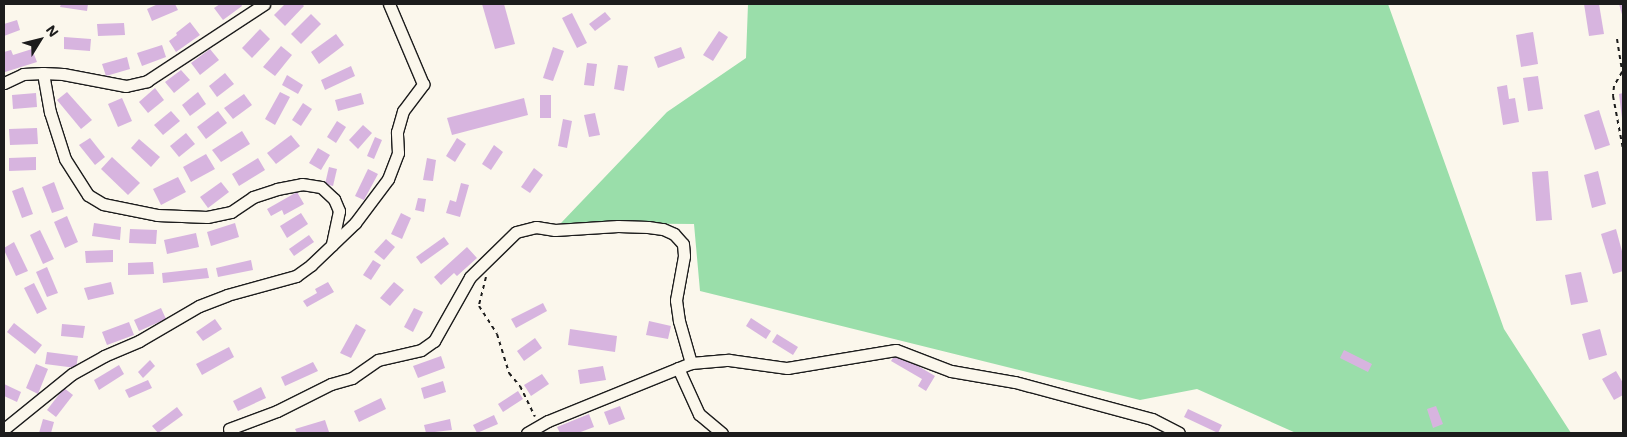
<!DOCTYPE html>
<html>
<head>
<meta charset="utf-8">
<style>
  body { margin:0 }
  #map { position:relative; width:1627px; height:437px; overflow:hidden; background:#fbf7ec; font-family:Mali,sans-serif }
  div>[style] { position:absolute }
  .green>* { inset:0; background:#9adeaa }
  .building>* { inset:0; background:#d7b4df }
  .path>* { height:2px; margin-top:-1px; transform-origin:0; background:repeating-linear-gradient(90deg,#1c1c1c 0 4px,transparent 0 8px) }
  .roads { filter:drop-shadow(1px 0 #1c1c1c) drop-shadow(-1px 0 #1c1c1c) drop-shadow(0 1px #1c1c1c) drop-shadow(0 -1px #1c1c1c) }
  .street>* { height:11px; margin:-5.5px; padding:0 5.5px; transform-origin:5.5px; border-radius:5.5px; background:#fbf7ec }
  span { translate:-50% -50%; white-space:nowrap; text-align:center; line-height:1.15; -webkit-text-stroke:5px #fbf7ec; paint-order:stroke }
  .frame { position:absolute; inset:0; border:5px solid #1c1c1c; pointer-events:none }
  .north { position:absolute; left:15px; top:15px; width:50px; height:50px; -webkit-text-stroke:4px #fbf7ec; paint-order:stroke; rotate:54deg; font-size:14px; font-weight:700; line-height:20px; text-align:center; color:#1c1c1c }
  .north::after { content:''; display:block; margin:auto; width:18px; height:22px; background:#1c1c1c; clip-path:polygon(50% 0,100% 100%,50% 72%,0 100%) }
</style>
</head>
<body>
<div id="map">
  <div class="green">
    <i style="clip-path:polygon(748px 4px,1388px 4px,1504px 329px,1571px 433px,1296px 433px,1197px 389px,1140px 400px,700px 291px,694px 224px,561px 223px,667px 112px,746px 58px)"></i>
  </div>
  <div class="building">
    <i style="clip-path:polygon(61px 4px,88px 4px,87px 11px,60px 7px)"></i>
    <i style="clip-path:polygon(158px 4px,175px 4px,178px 10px,152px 21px,147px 9px)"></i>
    <i style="clip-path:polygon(220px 4px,241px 4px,242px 6px,223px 20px,214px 8px)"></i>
    <i style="clip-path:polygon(285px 4px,302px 4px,304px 6px,285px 26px,274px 15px)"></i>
    <i style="clip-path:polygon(482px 4px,504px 4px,515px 44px,495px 49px)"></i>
    <i style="clip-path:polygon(1584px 4px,1599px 4px,1604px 34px,1589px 36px)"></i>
    <i style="clip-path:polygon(1619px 4px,1623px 4px,1623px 18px)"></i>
    <i style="clip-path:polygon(605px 12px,611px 19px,595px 31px,589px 24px)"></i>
    <i style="clip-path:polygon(572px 13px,587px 43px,577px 48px,562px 18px)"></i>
    <i style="clip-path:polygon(311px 14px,321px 24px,301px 44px,291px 34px)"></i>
    <i style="clip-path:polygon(17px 20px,20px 30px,4px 36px,4px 24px)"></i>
    <i style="clip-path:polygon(190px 22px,200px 35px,176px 52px,169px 41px,177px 35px,176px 33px)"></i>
    <i style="clip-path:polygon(124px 23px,125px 35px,98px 36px,97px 24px)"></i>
    <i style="clip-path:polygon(260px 29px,270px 39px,252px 58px,242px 48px)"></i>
    <i style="clip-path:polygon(719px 31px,728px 37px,713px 61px,703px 55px)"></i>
    <i style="clip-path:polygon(1533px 32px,1538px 64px,1521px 67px,1516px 35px)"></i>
    <i style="clip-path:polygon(336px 34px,344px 45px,319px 64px,311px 52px)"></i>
    <i style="clip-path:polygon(64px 37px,91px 39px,90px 51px,64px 49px)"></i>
    <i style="clip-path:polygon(162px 45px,166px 57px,142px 66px,137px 53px)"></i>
    <i style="clip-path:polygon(281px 46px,292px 55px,275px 76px,263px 67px)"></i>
    <i style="clip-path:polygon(553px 47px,564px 51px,553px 81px,543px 78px)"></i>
    <i style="clip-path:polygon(681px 47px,685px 58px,658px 68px,654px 57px)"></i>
    <i style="clip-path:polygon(32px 49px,37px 62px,5px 72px,4px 52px,11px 50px,13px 55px)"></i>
    <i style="clip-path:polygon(210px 49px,219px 60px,200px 75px,191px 63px)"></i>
    <i style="clip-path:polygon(127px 57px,130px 69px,106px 76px,102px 64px)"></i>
    <i style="clip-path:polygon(587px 63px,597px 64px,594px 86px,584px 85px)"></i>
    <i style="clip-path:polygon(618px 65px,628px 66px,624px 91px,614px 89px)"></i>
    <i style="clip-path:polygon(351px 66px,355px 76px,325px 90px,321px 80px)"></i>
    <i style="clip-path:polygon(181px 70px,190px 80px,174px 93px,165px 82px)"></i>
    <i style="clip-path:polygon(225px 73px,234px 84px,217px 97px,209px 86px)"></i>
    <i style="clip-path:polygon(287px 75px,303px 85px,298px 94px,282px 85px)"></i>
    <i style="clip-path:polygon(1538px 76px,1543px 109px,1528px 111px,1523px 78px)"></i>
    <i style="clip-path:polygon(1507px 85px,1509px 99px,1515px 98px,1519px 122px,1503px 125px,1497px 87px)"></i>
    <i style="clip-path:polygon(155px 88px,164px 100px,148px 113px,139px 102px)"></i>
    <i style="clip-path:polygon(67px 92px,92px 120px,81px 129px,57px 100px)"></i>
    <i style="clip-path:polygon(198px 92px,206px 104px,190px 116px,182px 105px)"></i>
    <i style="clip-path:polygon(280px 92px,290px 97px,275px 125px,265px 119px)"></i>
    <i style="clip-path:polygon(36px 93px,37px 107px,13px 109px,12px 95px)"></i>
    <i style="clip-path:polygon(361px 93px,364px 104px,338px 111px,335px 100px)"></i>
    <i style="clip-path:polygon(1623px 93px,1623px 118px,1622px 118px,1619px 94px)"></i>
    <i style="clip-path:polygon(244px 94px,252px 105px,233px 119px,224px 108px)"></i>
    <i style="clip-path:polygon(540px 95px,551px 95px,551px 118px,540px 118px)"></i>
    <i style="clip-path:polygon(122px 98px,132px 121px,118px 127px,108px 104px)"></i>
    <i style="clip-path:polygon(524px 98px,528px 115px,452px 135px,447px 118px)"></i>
    <i style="clip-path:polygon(303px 103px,312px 109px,301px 126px,292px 120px)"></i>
    <i style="clip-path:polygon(1599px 110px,1610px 145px,1595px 150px,1584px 115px)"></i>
    <i style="clip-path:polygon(171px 111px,180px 121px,163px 135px,154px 125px)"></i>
    <i style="clip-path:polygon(218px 111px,227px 123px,206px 139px,197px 127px)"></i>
    <i style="clip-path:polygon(595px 113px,600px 135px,589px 137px,584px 115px)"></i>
    <i style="clip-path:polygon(563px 119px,572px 121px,567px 148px,558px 146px)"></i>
    <i style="clip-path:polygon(337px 121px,346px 127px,336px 143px,327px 137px)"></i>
    <i style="clip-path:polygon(363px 125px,372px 133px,358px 149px,349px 140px)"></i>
    <i style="clip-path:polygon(37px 128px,38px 144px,10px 145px,9px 129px)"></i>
    <i style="clip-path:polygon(242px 131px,250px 144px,221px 162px,212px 150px)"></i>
    <i style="clip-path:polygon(186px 133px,195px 144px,179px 157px,170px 146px)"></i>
    <i style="clip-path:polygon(291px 135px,300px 146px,276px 164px,267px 153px)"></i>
    <i style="clip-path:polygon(375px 137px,382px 140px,374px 159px,367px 156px)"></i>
    <i style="clip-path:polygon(90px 138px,105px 157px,95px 165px,79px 145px)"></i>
    <i style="clip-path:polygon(457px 138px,466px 144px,455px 162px,446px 156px)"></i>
    <i style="clip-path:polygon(139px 139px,160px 157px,151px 167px,131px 148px)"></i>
    <i style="clip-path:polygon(494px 145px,503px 152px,491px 170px,482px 164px)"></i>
    <i style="clip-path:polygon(318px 148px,330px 155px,321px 170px,309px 163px)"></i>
    <i style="clip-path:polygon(206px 154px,215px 169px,191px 182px,183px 167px)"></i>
    <i style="clip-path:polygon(36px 157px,36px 170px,9px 171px,9px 158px)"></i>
    <i style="clip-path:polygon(112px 157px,140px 183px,128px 195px,101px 169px)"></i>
    <i style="clip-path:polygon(258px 158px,265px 170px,239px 186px,232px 174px)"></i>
    <i style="clip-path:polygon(427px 158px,436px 160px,433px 181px,423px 180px)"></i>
    <i style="clip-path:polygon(329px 167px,337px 169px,333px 186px,325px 184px)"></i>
    <i style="clip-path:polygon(534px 168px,543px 175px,530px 193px,521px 187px)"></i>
    <i style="clip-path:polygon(368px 169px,378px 174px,364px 200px,355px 196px)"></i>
    <i style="clip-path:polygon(1548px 171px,1552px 220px,1536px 221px,1532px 172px)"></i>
    <i style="clip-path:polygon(1598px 171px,1606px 204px,1592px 208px,1584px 175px)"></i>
    <i style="clip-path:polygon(178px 177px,186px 192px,161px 205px,153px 189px)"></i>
    <i style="clip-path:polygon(54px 182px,64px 209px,52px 213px,42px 187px)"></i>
    <i style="clip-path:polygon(221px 182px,229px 192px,208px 208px,200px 197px)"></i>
    <i style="clip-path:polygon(461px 183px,469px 185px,460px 217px,446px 213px,450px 200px,456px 202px)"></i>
    <i style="clip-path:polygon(23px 187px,33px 214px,22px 218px,12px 191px)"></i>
    <i style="clip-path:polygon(297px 192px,304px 204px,284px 215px,282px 210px,271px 216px,267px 209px)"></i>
    <i style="clip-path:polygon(418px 198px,426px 199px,424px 212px,415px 210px)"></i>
    <i style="clip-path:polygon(301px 213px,308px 224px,287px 238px,280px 226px)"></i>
    <i style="clip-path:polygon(401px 213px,411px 218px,402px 239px,391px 234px)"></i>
    <i style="clip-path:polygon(67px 216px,78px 242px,65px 248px,54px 222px)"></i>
    <i style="clip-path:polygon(94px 223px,121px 227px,120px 240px,92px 236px)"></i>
    <i style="clip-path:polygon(235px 223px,239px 237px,211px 246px,207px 232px)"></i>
    <i style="clip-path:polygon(130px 229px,157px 230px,156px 244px,129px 243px)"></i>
    <i style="clip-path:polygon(1616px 229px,1623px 255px,1623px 271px,1613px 274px,1601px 234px)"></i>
    <i style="clip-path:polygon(40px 230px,54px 259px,43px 264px,30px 235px)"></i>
    <i style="clip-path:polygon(196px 233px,199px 247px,167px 254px,164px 240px)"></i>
    <i style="clip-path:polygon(309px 235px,314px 242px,294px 256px,289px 249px)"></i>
    <i style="clip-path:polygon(444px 237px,449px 244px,421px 264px,416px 257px)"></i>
    <i style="clip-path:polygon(386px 239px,395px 247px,384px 260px,374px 252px)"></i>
    <i style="clip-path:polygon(14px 242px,28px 271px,16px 276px,4px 250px,4px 248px)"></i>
    <i style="clip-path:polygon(467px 247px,477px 258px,457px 276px,454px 273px,441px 285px,434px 277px)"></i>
    <i style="clip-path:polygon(113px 250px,113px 262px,86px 263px,85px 251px)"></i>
    <i style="clip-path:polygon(251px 260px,253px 270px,218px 277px,216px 268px)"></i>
    <i style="clip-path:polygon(373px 260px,381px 265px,371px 280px,363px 275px)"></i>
    <i style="clip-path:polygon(153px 262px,154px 274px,128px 275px,128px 263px)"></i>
    <i style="clip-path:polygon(47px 267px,58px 293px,47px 297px,36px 272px)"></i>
    <i style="clip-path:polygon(207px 268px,209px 278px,163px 283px,162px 273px)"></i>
    <i style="clip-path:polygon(1581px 272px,1588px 302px,1571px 305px,1565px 275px)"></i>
    <i style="clip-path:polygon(111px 282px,114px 294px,88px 300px,84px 288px)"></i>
    <i style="clip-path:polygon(328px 282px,334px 292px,307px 307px,303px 301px,317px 293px,315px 289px)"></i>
    <i style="clip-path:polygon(394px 282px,404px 290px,390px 306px,380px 298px)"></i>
    <i style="clip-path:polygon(34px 283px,47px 309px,37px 314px,24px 288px)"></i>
    <i style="clip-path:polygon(543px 303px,547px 311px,516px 328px,511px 319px)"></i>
    <i style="clip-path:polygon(161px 308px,166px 319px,139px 331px,134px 320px)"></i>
    <i style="clip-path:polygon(414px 308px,423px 312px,413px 332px,404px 327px)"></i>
    <i style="clip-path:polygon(751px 318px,771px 331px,766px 339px,746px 326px)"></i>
    <i style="clip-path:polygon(215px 319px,222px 329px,203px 341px,196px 332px)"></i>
    <i style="clip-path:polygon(649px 321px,671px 326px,668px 339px,646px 335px)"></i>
    <i style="clip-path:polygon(129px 322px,134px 335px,107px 345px,102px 332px)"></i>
    <i style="clip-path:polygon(14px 323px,42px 345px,35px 354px,7px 332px)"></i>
    <i style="clip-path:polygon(62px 324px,85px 326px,83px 338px,61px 336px)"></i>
    <i style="clip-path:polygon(356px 324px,366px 330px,351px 358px,340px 353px)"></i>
    <i style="clip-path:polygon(570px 329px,617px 336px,615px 352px,568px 345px)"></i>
    <i style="clip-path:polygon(1600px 329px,1607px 355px,1589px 360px,1582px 334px)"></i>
    <i style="clip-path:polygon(777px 334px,798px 347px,793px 355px,772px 342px)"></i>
    <i style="clip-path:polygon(535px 338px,542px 348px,524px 361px,517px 351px)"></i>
    <i style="clip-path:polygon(229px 347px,234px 357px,202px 375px,196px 364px)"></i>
    <i style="clip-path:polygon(1344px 350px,1372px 364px,1368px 372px,1340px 358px)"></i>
    <i style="clip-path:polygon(47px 352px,78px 356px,76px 368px,45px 364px)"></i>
    <i style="clip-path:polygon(896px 353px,935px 376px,926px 391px,918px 386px,922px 379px,891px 361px)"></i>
    <i style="clip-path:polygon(441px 356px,445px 368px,418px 378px,413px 366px)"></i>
    <i style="clip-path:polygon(150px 360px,155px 366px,143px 378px,138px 372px)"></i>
    <i style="clip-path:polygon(313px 362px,318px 371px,285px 386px,281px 377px)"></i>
    <i style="clip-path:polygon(36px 364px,48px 369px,38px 394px,26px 388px)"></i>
    <i style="clip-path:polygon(119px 365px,124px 374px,99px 390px,94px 380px)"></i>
    <i style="clip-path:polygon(603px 366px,606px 380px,580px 384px,578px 370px)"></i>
    <i style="clip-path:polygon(1616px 371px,1623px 383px,1623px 395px,1614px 400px,1602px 379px)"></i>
    <i style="clip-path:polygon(542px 374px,549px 384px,531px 396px,524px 385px)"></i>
    <i style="clip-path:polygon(148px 380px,152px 388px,129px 398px,125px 390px)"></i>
    <i style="clip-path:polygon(443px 381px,446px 392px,424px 399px,421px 388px)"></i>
    <i style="clip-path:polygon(4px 384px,21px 392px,17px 402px,4px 396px)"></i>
    <i style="clip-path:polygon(261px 387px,266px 398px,238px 411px,233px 401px)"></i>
    <i style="clip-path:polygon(64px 388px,73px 395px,56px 417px,47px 410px)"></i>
    <i style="clip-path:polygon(518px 391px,523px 399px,503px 412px,498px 404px)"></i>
    <i style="clip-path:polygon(381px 398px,386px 409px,359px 422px,354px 411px)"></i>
    <i style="clip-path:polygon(620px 406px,625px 419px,609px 425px,604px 412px)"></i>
    <i style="clip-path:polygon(1436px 406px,1443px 424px,1433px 428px,1427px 409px)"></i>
    <i style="clip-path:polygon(177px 407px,183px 415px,158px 433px,152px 426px)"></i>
    <i style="clip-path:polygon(1188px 409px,1222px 425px,1218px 433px,1184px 417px)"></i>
    <i style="clip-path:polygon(589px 414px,594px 427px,578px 433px,560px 433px,557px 427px)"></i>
    <i style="clip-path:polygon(494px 415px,498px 424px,477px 433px,473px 425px)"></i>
    <i style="clip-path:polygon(43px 419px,54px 422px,51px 433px,39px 433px)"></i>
    <i style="clip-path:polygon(450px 419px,452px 430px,426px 433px,424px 425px)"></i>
    <i style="clip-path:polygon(325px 420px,329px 432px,297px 433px,295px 429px)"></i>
  </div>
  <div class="path">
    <i style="left:1617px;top:39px;width:33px;rotate:81deg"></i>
    <i style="left:1622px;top:72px;width:16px;rotate:120deg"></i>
    <i style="left:1614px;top:86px;width:10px;rotate:96deg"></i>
    <i style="left:1613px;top:96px;width:54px;rotate:79.3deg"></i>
    <i style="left:486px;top:277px;width:30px;rotate:104deg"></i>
    <i style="left:479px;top:306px;width:33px;rotate:57deg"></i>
    <i style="left:497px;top:334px;width:41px;rotate:72.9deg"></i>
    <i style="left:509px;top:373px;width:17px;rotate:50deg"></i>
    <i style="left:520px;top:386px;width:34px;rotate:64deg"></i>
  </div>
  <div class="roads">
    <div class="street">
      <i style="left:43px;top:73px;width:40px;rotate:80deg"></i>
      <i style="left:50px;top:112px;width:49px;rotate:72.3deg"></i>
      <i style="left:65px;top:159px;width:43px;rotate:57.4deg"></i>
      <i style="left:88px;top:195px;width:17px;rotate:31deg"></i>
      <i style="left:103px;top:204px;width:55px;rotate:11.5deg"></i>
      <i style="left:157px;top:215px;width:50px;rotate:2.3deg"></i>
      <i style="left:207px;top:217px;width:25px;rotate:-12deg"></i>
      <i style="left:231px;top:212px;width:27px;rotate:-34deg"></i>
      <i style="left:253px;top:197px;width:25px;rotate:-18deg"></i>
      <i style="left:277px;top:189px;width:25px;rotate:-11deg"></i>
      <i style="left:302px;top:184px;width:19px;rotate:9deg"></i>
      <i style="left:321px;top:187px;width:18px;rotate:43deg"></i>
      <i style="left:334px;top:199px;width:13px;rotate:67deg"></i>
      <i style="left:339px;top:211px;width:35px;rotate:102deg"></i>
      <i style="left:4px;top:83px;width:21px;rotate:-25deg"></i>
      <i style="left:23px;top:74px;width:20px;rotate:-3deg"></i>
      <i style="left:43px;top:73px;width:20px;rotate:3deg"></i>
      <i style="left:63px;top:74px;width:64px;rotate:10.8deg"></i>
      <i style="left:126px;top:86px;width:22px;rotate:-13deg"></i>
      <i style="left:147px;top:81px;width:140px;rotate:-33.3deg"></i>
      <i style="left:678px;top:368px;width:51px;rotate:65.5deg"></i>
      <i style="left:699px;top:414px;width:30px;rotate:40deg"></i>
      <i style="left:4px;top:429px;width:87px;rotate:-39deg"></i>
      <i style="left:72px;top:374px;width:37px;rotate:-29deg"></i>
      <i style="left:104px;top:356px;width:38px;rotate:-23deg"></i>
      <i style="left:139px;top:341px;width:69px;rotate:-30.3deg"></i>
      <i style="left:199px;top:306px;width:30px;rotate:-21deg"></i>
      <i style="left:227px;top:295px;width:72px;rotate:-15.4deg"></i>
      <i style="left:296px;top:276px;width:19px;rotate:-36deg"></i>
      <i style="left:311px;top:265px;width:61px;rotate:-43.7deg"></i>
      <i style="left:355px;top:223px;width:55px;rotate:-53.1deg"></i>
      <i style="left:388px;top:179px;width:28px;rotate:-69deg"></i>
      <i style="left:398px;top:153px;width:21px;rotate:-93deg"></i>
      <i style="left:397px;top:132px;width:22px;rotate:-74deg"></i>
      <i style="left:403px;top:111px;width:34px;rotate:-53deg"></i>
      <i style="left:423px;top:84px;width:87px;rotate:-113deg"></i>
      <i style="left:229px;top:429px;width:51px;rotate:-20.6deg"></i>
      <i style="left:277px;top:411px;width:60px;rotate:-26.6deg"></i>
      <i style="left:331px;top:384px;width:22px;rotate:-16deg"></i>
      <i style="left:352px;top:378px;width:32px;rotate:-35deg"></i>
      <i style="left:378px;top:360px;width:44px;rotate:-13.1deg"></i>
      <i style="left:421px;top:350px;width:16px;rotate:-35deg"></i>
      <i style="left:434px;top:341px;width:73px;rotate:-60.6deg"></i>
      <i style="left:470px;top:277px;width:64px;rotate:-44.4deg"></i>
      <i style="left:516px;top:232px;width:21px;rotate:-14deg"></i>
      <i style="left:536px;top:227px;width:19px;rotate:9deg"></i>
      <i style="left:555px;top:230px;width:63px;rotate:-3.6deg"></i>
      <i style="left:618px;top:226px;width:30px;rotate:2deg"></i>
      <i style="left:648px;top:227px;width:15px;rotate:8deg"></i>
      <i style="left:663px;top:229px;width:12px;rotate:24deg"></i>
      <i style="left:674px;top:234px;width:13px;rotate:48deg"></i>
      <i style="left:683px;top:244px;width:12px;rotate:85deg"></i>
      <i style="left:684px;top:256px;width:45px;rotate:100.3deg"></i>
      <i style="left:676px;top:300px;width:21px;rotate:82deg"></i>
      <i style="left:679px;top:321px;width:44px;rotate:74.1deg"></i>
      <i style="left:527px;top:433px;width:24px;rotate:-30deg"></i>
      <i style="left:548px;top:421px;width:154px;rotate:-22.1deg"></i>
      <i style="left:691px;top:363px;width:38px;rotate:-5deg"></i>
      <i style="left:729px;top:360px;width:59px;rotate:7.9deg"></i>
      <i style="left:787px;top:368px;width:110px;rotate:-9.4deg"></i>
      <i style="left:896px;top:350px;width:59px;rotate:20.9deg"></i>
      <i style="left:951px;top:371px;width:65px;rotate:9.8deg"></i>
      <i style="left:1015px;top:382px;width:142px;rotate:15.1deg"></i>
      <i style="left:1152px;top:419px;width:30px;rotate:27deg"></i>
    </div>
  </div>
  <div class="frame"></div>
  <div class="north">N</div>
</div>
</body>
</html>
